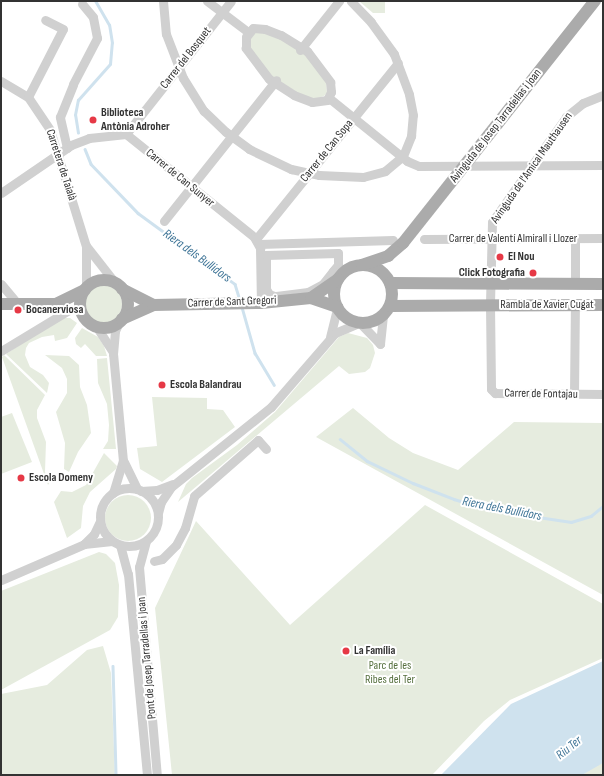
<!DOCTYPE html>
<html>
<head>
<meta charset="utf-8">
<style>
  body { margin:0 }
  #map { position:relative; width:604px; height:776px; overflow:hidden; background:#fff; font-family:"Sofia Sans Condensed",sans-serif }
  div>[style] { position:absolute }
  .green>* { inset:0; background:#e6ecdf }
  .round { border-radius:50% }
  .water>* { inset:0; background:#cfe2ee }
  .stream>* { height:2.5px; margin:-1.25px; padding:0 1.25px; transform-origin:1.25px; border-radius:1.25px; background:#cfe2ee }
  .minor>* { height:9px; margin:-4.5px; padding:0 4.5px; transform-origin:4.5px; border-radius:4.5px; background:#d0d0d0 }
  .minor>.ring { margin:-4.5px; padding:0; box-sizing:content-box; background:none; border:9px solid #d0d0d0; border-radius:50% }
  .major>* { height:12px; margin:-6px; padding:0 6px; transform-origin:6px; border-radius:6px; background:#ababab }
  .major>.ring { margin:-6px; padding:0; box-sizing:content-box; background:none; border:12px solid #ababab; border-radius:50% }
  .dots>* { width:11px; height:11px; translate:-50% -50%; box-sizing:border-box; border:2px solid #fff; border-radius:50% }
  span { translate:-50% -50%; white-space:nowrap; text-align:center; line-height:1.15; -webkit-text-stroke:4px #fff; paint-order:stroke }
  .street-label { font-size:12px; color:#333 }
  .poi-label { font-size:12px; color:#333; font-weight:700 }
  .left { translate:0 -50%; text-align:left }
  .right { translate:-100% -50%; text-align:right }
  .park-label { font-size:12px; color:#56703f }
  .water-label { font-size:13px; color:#3f7597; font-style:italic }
  .frame { position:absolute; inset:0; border:2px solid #333; pointer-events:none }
</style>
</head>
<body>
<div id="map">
  <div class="green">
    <i style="clip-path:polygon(359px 1px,385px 1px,385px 13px,373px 13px)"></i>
    <i style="clip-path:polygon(266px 31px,302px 51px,326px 80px,327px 93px,324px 96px,315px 99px,303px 96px,271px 76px,248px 46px,250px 32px)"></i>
    <i class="round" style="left:84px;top:285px;width:38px;height:38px"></i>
    <i style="clip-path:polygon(61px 318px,70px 318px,77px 323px,67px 338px,55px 341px,54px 335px,42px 337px,29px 343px,26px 348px,25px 355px,30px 367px,43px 375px,49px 383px,47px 393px,6px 354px)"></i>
    <i style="clip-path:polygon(82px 328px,98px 337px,104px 346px,107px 356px,96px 356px,85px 344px,81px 348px,76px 344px,75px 338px)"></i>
    <i style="clip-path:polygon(348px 333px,367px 338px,373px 345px,375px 353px,370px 368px,365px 372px,349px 374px,339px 366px,178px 502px,186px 484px,192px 478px,237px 445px,275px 412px,339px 337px)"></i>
    <i style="clip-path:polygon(4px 355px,45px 395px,37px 410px,37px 418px,46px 442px,45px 472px,50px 482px,48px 485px,2px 357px)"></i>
    <i style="clip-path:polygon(45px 355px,69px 356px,79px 365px,80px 387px,87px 405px,91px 433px,78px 452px,69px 472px,64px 469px,65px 443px,56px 412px,67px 393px,67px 379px,62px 368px)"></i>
    <i style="clip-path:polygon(107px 358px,116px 449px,103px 449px,108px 441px,109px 425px,107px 404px,98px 383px,97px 359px)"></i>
    <i style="clip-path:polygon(152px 397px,207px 398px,207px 409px,223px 410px,235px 427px,162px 482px,140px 469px,137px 448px,157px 446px)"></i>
    <i style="clip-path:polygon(353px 408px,389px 438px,413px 453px,458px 470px,514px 422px,603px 423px,603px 595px,316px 437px)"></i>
    <i style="clip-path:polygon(12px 413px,32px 462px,1px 474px,1px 417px)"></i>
    <i style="clip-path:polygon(104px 453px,117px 466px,116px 469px,90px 492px,83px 506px,81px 528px,67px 538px,54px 502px,61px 491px,72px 492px,86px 485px)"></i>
    <i class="round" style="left:105px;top:495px;width:46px;height:46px"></i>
    <i style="clip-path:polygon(425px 505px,603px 604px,603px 658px,510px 700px,484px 721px,432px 775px,172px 775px,155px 608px,196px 521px,290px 625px)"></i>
    <i style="clip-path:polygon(99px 552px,106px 554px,115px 563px,119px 585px,118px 617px,110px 630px,1px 690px,1px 591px)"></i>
    <i style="clip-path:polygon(103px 646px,111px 673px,115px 775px,1px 775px,1px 694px,47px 685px,87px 650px)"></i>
    <i style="clip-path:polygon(603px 763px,603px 775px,582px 775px,593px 767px)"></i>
  </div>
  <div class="water">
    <i style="clip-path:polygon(603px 661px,603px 763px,582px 775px,441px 775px,511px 704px)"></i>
  </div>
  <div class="stream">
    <i style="left:78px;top:133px;width:18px;rotate:-99deg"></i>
    <i style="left:75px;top:115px;width:15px;rotate:-79deg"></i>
    <i style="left:78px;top:100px;width:48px;rotate:-48.4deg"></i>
    <i style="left:110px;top:64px;width:21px;rotate:-85deg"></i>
    <i style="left:112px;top:43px;width:18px;rotate:-99deg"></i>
    <i style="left:109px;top:25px;width:28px;rotate:-120deg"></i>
    <i style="left:85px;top:149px;width:16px;rotate:68deg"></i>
    <i style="left:91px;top:164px;width:68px;rotate:46.2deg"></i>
    <i style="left:138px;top:213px;width:120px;rotate:36.2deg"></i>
    <i style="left:235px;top:284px;width:17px;rotate:73deg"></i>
    <i style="left:242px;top:307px;width:48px;rotate:74.2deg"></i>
    <i style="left:255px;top:353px;width:37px;rotate:59deg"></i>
    <i style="left:340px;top:439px;width:35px;rotate:39deg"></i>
    <i style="left:367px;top:461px;width:51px;rotate:25.6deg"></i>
    <i style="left:413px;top:483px;width:44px;rotate:21.3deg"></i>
    <i style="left:454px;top:499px;width:39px;rotate:17deg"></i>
    <i style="left:491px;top:510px;width:81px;rotate:8.5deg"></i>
    <i style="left:571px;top:522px;width:21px;rotate:-17deg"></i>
    <i style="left:591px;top:516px;width:16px;rotate:-40deg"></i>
    <i style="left:113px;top:666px;width:109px;rotate:88.4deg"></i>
  </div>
  <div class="minor">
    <i style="left:163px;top:1px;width:33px;rotate:85deg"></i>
    <i style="left:166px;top:34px;width:47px;rotate:68.9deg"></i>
    <i style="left:183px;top:78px;width:39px;rotate:58deg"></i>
    <i style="left:204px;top:111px;width:30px;rotate:44deg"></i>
    <i style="left:226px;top:132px;width:29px;rotate:36deg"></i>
    <i style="left:249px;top:149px;width:47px;rotate:25.5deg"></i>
    <i style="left:291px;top:169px;width:29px;rotate:12deg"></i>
    <i style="left:319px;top:175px;width:44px;rotate:2.6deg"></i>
    <i style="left:363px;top:177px;width:23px;rotate:-15deg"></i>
    <i style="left:385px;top:171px;width:23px;rotate:-40deg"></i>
    <i style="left:403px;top:156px;width:22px;rotate:-68deg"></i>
    <i style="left:411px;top:136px;width:21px;rotate:-85deg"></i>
    <i style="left:413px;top:115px;width:21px;rotate:-101deg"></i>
    <i style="left:409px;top:94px;width:43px;rotate:-110.6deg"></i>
    <i style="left:394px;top:54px;width:39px;rotate:-126deg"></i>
    <i style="left:371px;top:22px;width:29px;rotate:-134deg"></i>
    <i style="left:207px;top:1px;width:51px;rotate:37.1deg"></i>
    <i style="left:253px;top:28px;width:12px;rotate:5deg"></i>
    <i style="left:265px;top:29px;width:17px;rotate:21deg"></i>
    <i style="left:281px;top:35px;width:31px;rotate:32deg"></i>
    <i style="left:307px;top:51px;width:39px;rotate:53deg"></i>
    <i style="left:330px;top:82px;width:10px;rotate:84deg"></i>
    <i style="left:331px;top:92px;width:9px;rotate:117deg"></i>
    <i style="left:327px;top:100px;width:15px;rotate:172deg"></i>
    <i style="left:312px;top:102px;width:19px;rotate:-159deg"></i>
    <i style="left:294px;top:95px;width:30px;rotate:-147deg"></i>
    <i style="left:269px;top:79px;width:39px;rotate:-127deg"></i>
    <i style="left:246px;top:48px;width:11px;rotate:-90deg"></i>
    <i style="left:246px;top:37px;width:11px;rotate:-52deg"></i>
    <i style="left:300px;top:50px;width:63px;rotate:-51.5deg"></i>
    <i style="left:1px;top:81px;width:31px;rotate:31deg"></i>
    <i style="left:28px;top:97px;width:40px;rotate:56deg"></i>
    <i style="left:50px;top:130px;width:121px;rotate:72.8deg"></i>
    <i style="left:86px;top:246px;width:42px;rotate:90deg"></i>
    <i style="left:603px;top:95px;width:22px;rotate:158deg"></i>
    <i style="left:583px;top:103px;width:22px;rotate:141deg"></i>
    <i style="left:566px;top:117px;width:128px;rotate:125.2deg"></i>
    <i style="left:492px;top:222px;width:83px;rotate:91.4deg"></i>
    <i style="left:490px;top:305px;width:84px;rotate:89.3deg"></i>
    <i style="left:491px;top:389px;width:6px;rotate:45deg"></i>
    <i style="left:495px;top:393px;width:108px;rotate:0.5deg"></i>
    <i style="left:28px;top:97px;width:76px;rotate:-62.8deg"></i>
    <i style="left:63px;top:29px;width:20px;rotate:-153deg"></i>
    <i style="left:329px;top:98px;width:100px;rotate:38.9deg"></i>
    <i style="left:407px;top:161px;width:13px;rotate:23deg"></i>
    <i style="left:419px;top:166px;width:184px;rotate:-0.3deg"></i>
    <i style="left:126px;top:134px;width:169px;rotate:-51.7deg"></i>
    <i style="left:67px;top:148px;width:32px;rotate:-103deg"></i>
    <i style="left:60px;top:117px;width:35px;rotate:-68deg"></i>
    <i style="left:73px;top:84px;width:52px;rotate:-62.4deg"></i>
    <i style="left:97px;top:38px;width:21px;rotate:-101deg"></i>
    <i style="left:93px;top:17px;width:17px;rotate:-130deg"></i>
    <i style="left:1px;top:193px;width:85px;rotate:-34.4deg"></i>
    <i style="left:71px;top:145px;width:19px;rotate:-21deg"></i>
    <i style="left:89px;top:138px;width:37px;rotate:-6deg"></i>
    <i style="left:126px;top:134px;width:164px;rotate:38.8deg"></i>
    <i style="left:254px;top:237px;width:13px;rotate:61deg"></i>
    <i style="left:260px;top:248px;width:55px;rotate:89deg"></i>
    <i style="left:164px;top:221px;width:180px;rotate:-51.5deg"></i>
    <i style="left:575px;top:238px;width:46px;rotate:90deg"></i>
    <i style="left:256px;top:239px;width:226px;rotate:-51.1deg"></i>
    <i style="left:424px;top:239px;width:179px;rotate:-0.3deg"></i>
    <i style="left:259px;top:244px;width:134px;rotate:-1.7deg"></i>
    <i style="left:87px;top:247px;width:47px;rotate:51.9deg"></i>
    <i style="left:338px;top:253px;width:12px;rotate:90deg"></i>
    <i style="left:338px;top:265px;width:8px;rotate:130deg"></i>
    <i style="left:333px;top:271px;width:16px;rotate:128deg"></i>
    <i style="left:323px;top:284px;width:17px;rotate:152deg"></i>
    <i style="left:308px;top:292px;width:34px;rotate:173deg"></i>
    <i style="left:274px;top:296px;width:5px;rotate:-158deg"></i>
    <i style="left:269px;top:294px;width:6px;rotate:-121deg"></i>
    <i style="left:266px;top:289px;width:34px;rotate:-90deg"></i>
    <i style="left:266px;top:255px;width:72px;rotate:-1.6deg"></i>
    <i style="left:1px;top:284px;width:26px;rotate:50deg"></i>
    <i style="left:360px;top:323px;width:29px;rotate:46deg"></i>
    <i style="left:96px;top:326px;width:30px;rotate:57deg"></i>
    <i style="left:330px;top:337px;width:30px;rotate:-76deg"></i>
    <i style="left:380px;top:344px;width:28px;rotate:-84deg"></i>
    <i style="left:1px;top:351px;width:79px;rotate:-31.1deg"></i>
    <i style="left:574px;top:394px;width:89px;rotate:-89.4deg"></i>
    <i style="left:124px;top:462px;width:30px;rotate:64deg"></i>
    <i class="ring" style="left:100px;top:488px;width:49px;height:49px"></i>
    <i style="left:141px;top:491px;width:16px;rotate:-4deg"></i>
    <i style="left:157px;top:490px;width:17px;rotate:-21deg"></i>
    <i style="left:113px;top:493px;width:34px;rotate:-73deg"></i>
    <i style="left:123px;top:461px;width:107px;rotate:-95.3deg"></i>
    <i style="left:113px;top:354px;width:23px;rotate:-85deg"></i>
    <i style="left:115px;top:331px;width:10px;rotate:-66deg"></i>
    <i style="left:158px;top:513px;width:11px;rotate:-75deg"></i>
    <i style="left:161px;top:502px;width:18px;rotate:-56deg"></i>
    <i style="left:171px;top:487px;width:128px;rotate:-38.7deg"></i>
    <i style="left:271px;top:407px;width:98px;rotate:-49.1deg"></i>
    <i style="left:335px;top:333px;width:26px;rotate:-23deg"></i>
    <i style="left:146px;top:541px;width:27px;rotate:105deg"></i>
    <i style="left:139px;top:567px;width:209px;rotate:85.1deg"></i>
    <i style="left:84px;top:544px;width:14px;rotate:-45deg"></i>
    <i style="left:94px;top:534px;width:14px;rotate:-65deg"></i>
    <i style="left:120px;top:545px;width:30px;rotate:75deg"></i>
    <i style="left:128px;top:574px;width:202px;rotate:84.6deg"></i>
    <i style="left:154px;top:561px;width:8px;rotate:-14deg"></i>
    <i style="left:162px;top:559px;width:20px;rotate:-45deg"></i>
    <i style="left:176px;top:545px;width:19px;rotate:-62deg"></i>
    <i style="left:185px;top:528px;width:33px;rotate:-74deg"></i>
    <i style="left:194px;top:496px;width:85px;rotate:-41.2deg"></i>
    <i style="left:258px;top:440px;width:12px;rotate:48deg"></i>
    <i style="left:1px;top:580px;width:90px;rotate:-23.4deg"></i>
    <i style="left:84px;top:544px;width:28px;rotate:-6deg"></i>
  </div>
  <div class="major">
    <i class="ring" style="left:334px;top:265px;width:46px;height:46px"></i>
    <i style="left:362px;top:265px;width:28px;rotate:-19deg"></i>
    <i style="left:388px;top:256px;width:20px;rotate:-41deg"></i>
    <i style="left:403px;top:243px;width:309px;rotate:-51.6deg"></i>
    <i class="ring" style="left:80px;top:280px;width:36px;height:36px"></i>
    <i style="left:390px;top:283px;width:213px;rotate:0.3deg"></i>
    <i style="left:122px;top:289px;width:35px;rotate:27deg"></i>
    <i style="left:311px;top:298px;width:28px;rotate:19deg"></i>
    <i style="left:1px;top:304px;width:55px"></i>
    <i style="left:56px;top:304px;width:32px;rotate:-26deg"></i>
    <i style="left:390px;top:306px;width:213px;rotate:-0.3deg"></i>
    <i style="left:122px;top:319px;width:34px;rotate:-24deg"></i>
    <i style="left:153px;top:305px;width:108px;rotate:-1.1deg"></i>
    <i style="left:261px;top:303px;width:50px;rotate:-5.7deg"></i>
    <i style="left:311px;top:298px;width:33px;rotate:-35deg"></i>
  </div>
  <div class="dots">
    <i style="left:93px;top:120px;background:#e63946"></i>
    <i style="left:500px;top:257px;background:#e63946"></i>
    <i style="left:533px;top:273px;background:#e63946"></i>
    <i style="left:18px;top:310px;background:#e63946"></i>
    <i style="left:162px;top:385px;background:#e63946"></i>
    <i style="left:21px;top:478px;background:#e63946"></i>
    <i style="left:346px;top:651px;background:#e63946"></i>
  </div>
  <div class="street-label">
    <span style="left:186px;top:58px;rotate:-52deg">Carrer del Bosquet</span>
    <span style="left:496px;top:126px;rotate:-52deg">Avinguda de Josep Tarradellas i Joan</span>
    <span style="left:327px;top:151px;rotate:-51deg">Carrer de Can Sopa</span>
    <span style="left:61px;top:165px;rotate:72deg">Carretera de Taialà</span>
    <span style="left:532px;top:168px;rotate:-55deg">Avinguda de l'Amical Mauthausen</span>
    <span style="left:180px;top:178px;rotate:39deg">Carrer de Can Sunyer</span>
    <span style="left:513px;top:239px">Carrer de Valentí Almirall i Llozer</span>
    <span style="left:232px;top:302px;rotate:-2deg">Carrer de Sant Gregori</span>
    <span style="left:547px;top:305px">Rambla de Xavier Cugat</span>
    <span style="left:541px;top:394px;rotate:1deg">Carrer de Fontajau</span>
    <span style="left:147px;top:658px;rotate:-95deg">Pont de Josep Tarradellas i Joan</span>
  </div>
  <div class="poi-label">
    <span class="left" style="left:101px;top:120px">Biblioteca<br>Antònia Adroher</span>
    <span class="left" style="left:508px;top:257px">El Nou</span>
    <span class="right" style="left:525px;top:273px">Click Fotografia</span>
    <span class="left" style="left:26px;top:310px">Bocanerviosa</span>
    <span class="left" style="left:170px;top:385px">Escola Balandrau</span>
    <span class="left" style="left:29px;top:478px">Escola Domeny</span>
    <span class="left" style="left:354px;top:651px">La Família</span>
  </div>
  <div class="park-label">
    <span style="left:390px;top:673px">Parc de les<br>Ribes del Ter</span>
  </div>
  <div class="water-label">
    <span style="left:197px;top:256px;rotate:36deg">Riera dels Bullidors</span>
    <span style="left:502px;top:509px;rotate:11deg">Riera dels Bullidors</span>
    <span style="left:569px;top:748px;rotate:-39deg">Riu Ter</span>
  </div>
  <div class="frame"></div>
</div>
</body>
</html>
